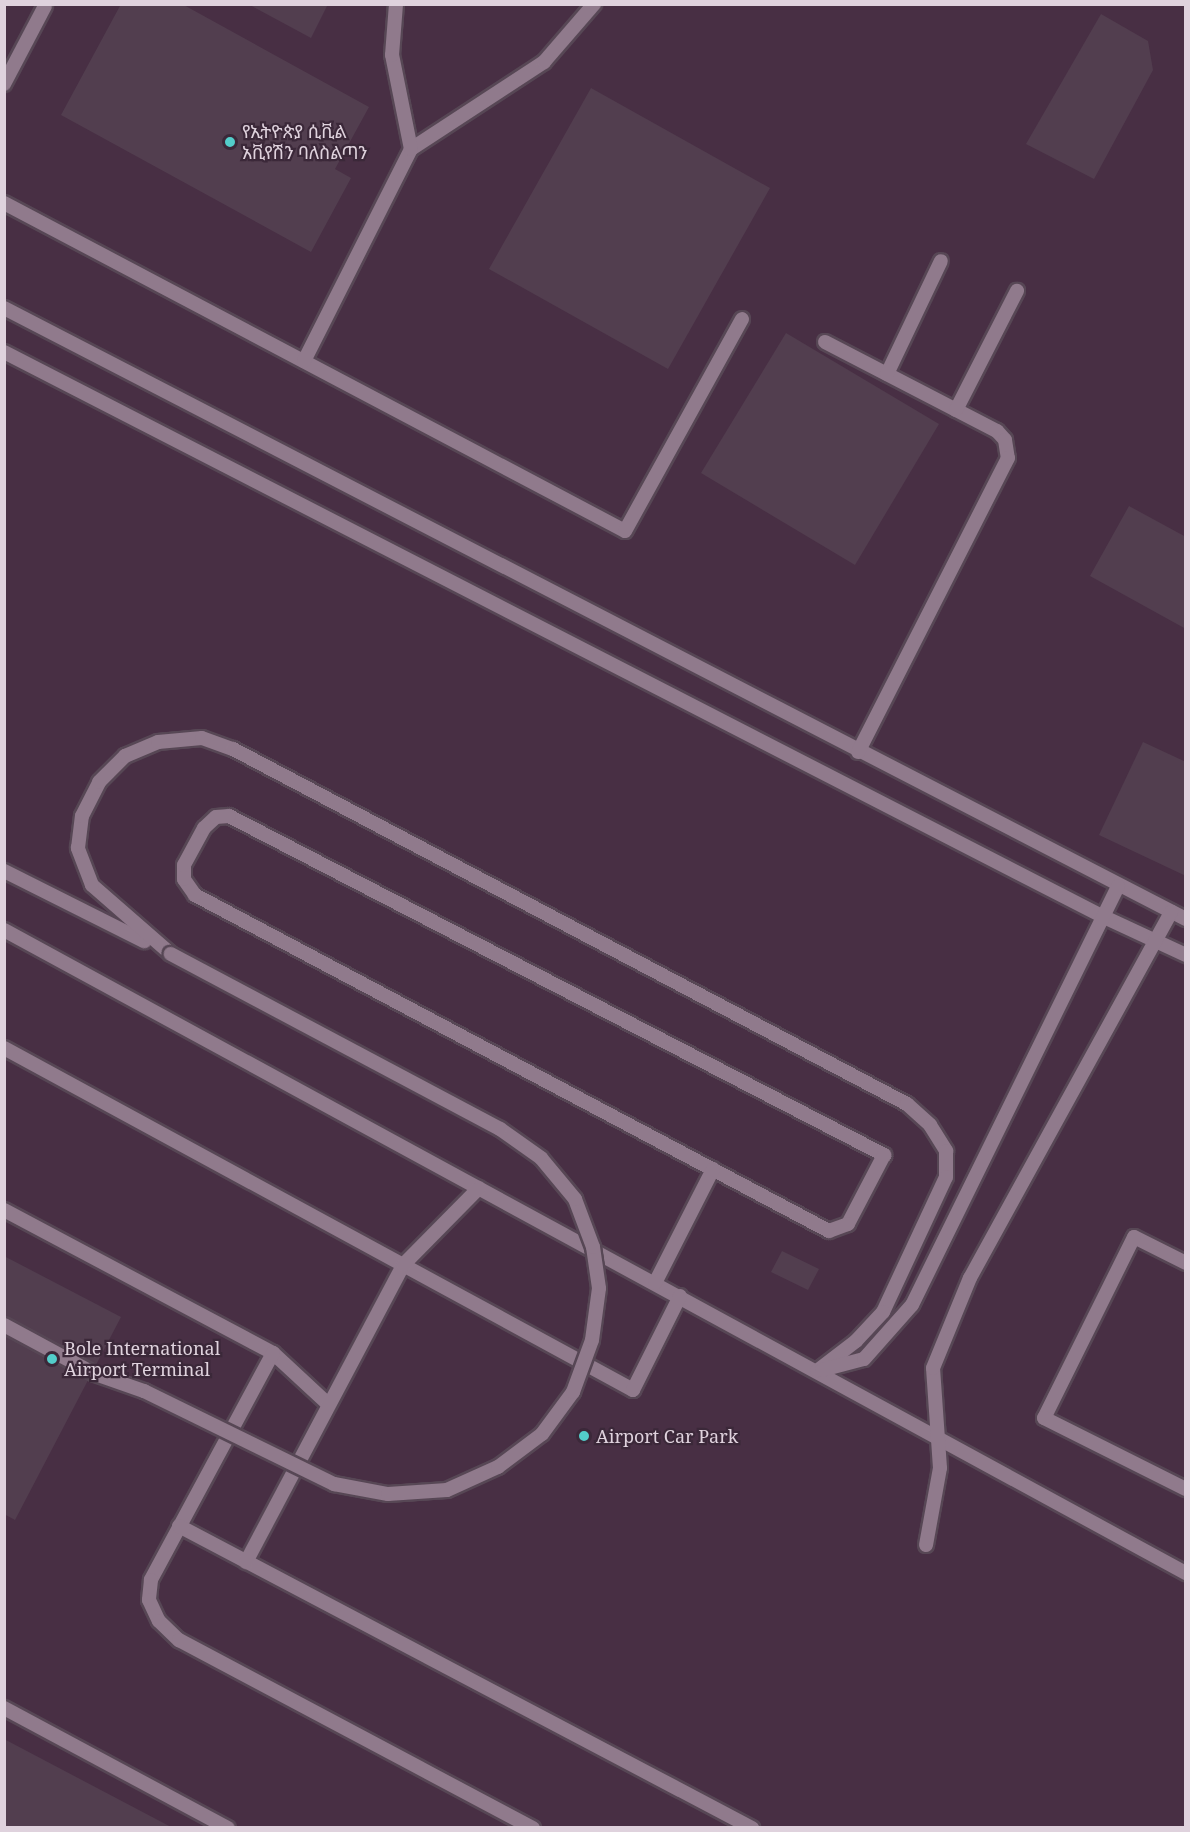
<!DOCTYPE html>
<html>
<head>
<meta charset="utf-8">
<style>
  body { margin:0 }
  #map { position:relative; width:1190px; height:1832px; overflow:hidden; background:#3b2839; font-family:"Noto Serif","Noto Sans Ethiopic",serif }
  div>[style] { position:absolute }
  .built>* { inset:0; background:#482f44 }
  .building>* { inset:0; background:#523e4f }
  .roads { filter:drop-shadow(2px 0 #574755) drop-shadow(-2px 0 #574755) drop-shadow(0 2px #574755) drop-shadow(0 -2px #574755) }
  .lane>* { height:14px; margin:-7px; padding:0 7px; transform-origin:7px; border-radius:7px; background:#907a8c }
  .bridges { filter:drop-shadow(2px 0 #574755) drop-shadow(-2px 0 #574755) drop-shadow(0 2px #574755) drop-shadow(0 -2px #574755) }
  .lane-bridge>* { height:14px; margin:-7px; padding:0 7px; transform-origin:7px; border-radius:7px; background:#907a8c }
  .dots>* { width:16px; height:16px; translate:-50% -50%; box-sizing:border-box; border:3px solid #3b2839; border-radius:50% }
  span { translate:-50% -50%; white-space:nowrap; text-align:center; line-height:1.15; -webkit-text-stroke:4.5px #3b2839; paint-order:stroke }
  .poi-label { font-size:18px; color:#dfd2dd }
  .left { translate:0 -50%; text-align:left }
  .frame { position:absolute; inset:0; border:6px solid #dfd2dd; pointer-events:none }
</style>
</head>
<body>
<div id="map">
  <div class="built">
    <i style="clip-path:polygon(5px 5px,1185px 5px,1185px 1827px,5px 1827px)"></i>
  </div>
  <div class="building">
    <i style="clip-path:polygon(121px 4px,182px 4px,369px 107px,335px 169px,351px 178px,311px 252px,61px 115px)"></i>
    <i style="clip-path:polygon(248px 4px,328px 4px,311px 38px)"></i>
    <i style="clip-path:polygon(1101px 14px,1148px 41px,1153px 70px,1094px 179px,1026px 144px)"></i>
    <i style="clip-path:polygon(591px 88px,770px 188px,668px 369px,489px 269px)"></i>
    <i style="clip-path:polygon(786px 333px,939px 424px,855px 565px,701px 473px)"></i>
    <i style="clip-path:polygon(1129px 506px,1186px 537px,1186px 629px,1090px 576px)"></i>
    <i style="clip-path:polygon(1143px 742px,1186px 762px,1186px 876px,1099px 835px)"></i>
    <i style="clip-path:polygon(782px 1251px,819px 1269px,808px 1290px,771px 1272px)"></i>
    <i style="clip-path:polygon(4px 1256px,121px 1317px,15px 1520px,4px 1514px)"></i>
    <i style="clip-path:polygon(4px 1739px,173px 1828px,4px 1828px)"></i>
  </div>
  <div class="roads">
    <div class="lane">
      <i style="left:4px;top:84px;width:88px;rotate:-62.3deg"></i>
      <i style="left:411px;top:149px;width:159px;rotate:-33.2deg"></i>
      <i style="left:544px;top:62px;width:77px;rotate:-49.2deg"></i>
      <i style="left:4px;top:203px;width:702px;rotate:27.84deg"></i>
      <i style="left:625px;top:531px;width:242px;rotate:-61.1deg"></i>
      <i style="left:4px;top:308px;width:1331px;rotate:27.34deg"></i>
      <i style="left:825px;top:342px;width:194px;rotate:27.4deg"></i>
      <i style="left:997px;top:431px;width:12px;rotate:48deg"></i>
      <i style="left:1005px;top:440px;width:18px;rotate:81deg"></i>
      <i style="left:1008px;top:458px;width:330px;rotate:117deg"></i>
      <i style="left:4px;top:352px;width:1234px;rotate:27.19deg"></i>
      <i style="left:1102px;top:916px;width:93px;rotate:24.9deg"></i>
      <i style="left:304px;top:361px;width:237px;rotate:-63.2deg"></i>
      <i style="left:411px;top:149px;width:96px;rotate:-101.4deg"></i>
      <i style="left:392px;top:55px;width:51px;rotate:-85.5deg"></i>
      <i style="left:887px;top:374px;width:125px;rotate:-64.5deg"></i>
      <i style="left:956px;top:410px;width:134px;rotate:-62.9deg"></i>
      <i style="left:229px;top:816px;width:738px;rotate:27.36deg"></i>
      <i style="left:884px;top:1155px;width:78px;rotate:117.6deg"></i>
      <i style="left:848px;top:1224px;width:20px;rotate:160deg"></i>
      <i style="left:829px;top:1231px;width:718px;rotate:-152.08deg"></i>
      <i style="left:195px;top:895px;width:19px;rotate:-125deg"></i>
      <i style="left:184px;top:879px;width:14px;rotate:-90deg"></i>
      <i style="left:184px;top:865px;width:42px;rotate:-61.6deg"></i>
      <i style="left:204px;top:828px;width:16px;rotate:-43deg"></i>
      <i style="left:216px;top:817px;width:13px;rotate:-4deg"></i>
      <i style="left:4px;top:871px;width:157px;rotate:26.6deg"></i>
      <i style="left:4px;top:930px;width:1346px;rotate:28.55deg"></i>
      <i style="left:171px;top:954px;width:105px;rotate:-138.9deg"></i>
      <i style="left:92px;top:885px;width:40px;rotate:-111deg"></i>
      <i style="left:78px;top:848px;width:32px;rotate:-83deg"></i>
      <i style="left:82px;top:816px;width:38px;rotate:-63deg"></i>
      <i style="left:99px;top:782px;width:37px;rotate:-45deg"></i>
      <i style="left:125px;top:756px;width:36px;rotate:-23deg"></i>
      <i style="left:158px;top:742px;width:44px;rotate:-5.2deg"></i>
      <i style="left:202px;top:738px;width:33px;rotate:20deg"></i>
      <i style="left:233px;top:749px;width:762px;rotate:27.78deg"></i>
      <i style="left:907px;top:1104px;width:31px;rotate:42deg"></i>
      <i style="left:930px;top:1125px;width:31px;rotate:58deg"></i>
      <i style="left:946px;top:1151px;width:26px;rotate:90deg"></i>
      <i style="left:946px;top:1177px;width:149px;rotate:115deg"></i>
      <i style="left:883px;top:1312px;width:40px;rotate:133deg"></i>
      <i style="left:856px;top:1341px;width:49px;rotate:142.4deg"></i>
      <i style="left:4px;top:1048px;width:716px;rotate:28.53deg"></i>
      <i style="left:633px;top:1390px;width:105px;rotate:-63.4deg"></i>
      <i style="left:4px;top:1210px;width:305px;rotate:28deg"></i>
      <i style="left:273px;top:1353px;width:76px;rotate:42.9deg"></i>
      <i style="left:1186px;top:1263px;width:58px;rotate:-153.4deg"></i>
      <i style="left:1134px;top:1237px;width:202px;rotate:116.4deg"></i>
      <i style="left:1044px;top:1418px;width:159px;rotate:26.6deg"></i>
      <i style="left:655px;top:1283px;width:128px;rotate:-63deg"></i>
      <i style="left:4px;top:1325px;width:103px;rotate:28.3deg"></i>
      <i style="left:273px;top:1353px;width:258px;rotate:118.3deg"></i>
      <i style="left:151px;top:1580px;width:20px;rotate:96deg"></i>
      <i style="left:149px;top:1600px;width:23px;rotate:65deg"></i>
      <i style="left:159px;top:1621px;width:28px;rotate:44deg"></i>
      <i style="left:179px;top:1640px;width:401px;rotate:28deg"></i>
      <i style="left:822px;top:1370px;width:43px;rotate:-14.7deg"></i>
      <i style="left:864px;top:1359px;width:72px;rotate:-48.4deg"></i>
      <i style="left:912px;top:1305px;width:467px;rotate:-63.8deg"></i>
      <i style="left:179px;top:1526px;width:648px;rotate:27.79deg"></i>
      <i style="left:926px;top:1545px;width:78px;rotate:-79.7deg"></i>
      <i style="left:940px;top:1468px;width:100px;rotate:-94deg"></i>
      <i style="left:933px;top:1368px;width:97px;rotate:-67.7deg"></i>
      <i style="left:970px;top:1278px;width:418px;rotate:-61.2deg"></i>
      <i style="left:246px;top:1562px;width:336px;rotate:-62.1deg"></i>
      <i style="left:403px;top:1265px;width:108px;rotate:-45.4deg"></i>
      <i style="left:4px;top:1708px;width:254px;rotate:28.2deg"></i>
    </div>
  </div>
  <div class="bridges">
    <div class="lane-bridge">
      <i style="left:95px;top:1374px;width:52px;rotate:19.1deg"></i>
      <i style="left:144px;top:1391px;width:212px;rotate:26.1deg"></i>
      <i style="left:334px;top:1484px;width:55px;rotate:10.5deg"></i>
      <i style="left:388px;top:1494px;width:59px;rotate:-3.9deg"></i>
      <i style="left:447px;top:1490px;width:56px;rotate:-24.3deg"></i>
      <i style="left:498px;top:1467px;width:55px;rotate:-36.9deg"></i>
      <i style="left:542px;top:1434px;width:52px;rotate:-53.6deg"></i>
      <i style="left:573px;top:1392px;width:55px;rotate:-69.9deg"></i>
      <i style="left:592px;top:1340px;width:52px;rotate:-82.3deg"></i>
      <i style="left:599px;top:1288px;width:41px;rotate:-98.3deg"></i>
      <i style="left:593px;top:1247px;width:51px;rotate:-110.6deg"></i>
      <i style="left:575px;top:1199px;width:53px;rotate:-129.7deg"></i>
      <i style="left:541px;top:1158px;width:50px;rotate:-144.7deg"></i>
      <i style="left:500px;top:1129px;width:373px;rotate:-152deg"></i>
    </div>
  </div>
  <div class="dots">
    <i style="left:230px;top:142px;background:#53cdca"></i>
    <i style="left:52px;top:1359px;background:#53cdca"></i>
    <i style="left:584px;top:1436px;background:#53cdca"></i>
  </div>
  <div class="poi-label">
    <span class="left" style="left:242px;top:142px">የኢትዮጵያ ሲቪል<br>አቪየሽን ባለስልጣን</span>
    <span class="left" style="left:64px;top:1359px">Bole International<br>Airport Terminal</span>
    <span class="left" style="left:596px;top:1436px">Airport Car Park</span>
  </div>
  <div class="frame"></div>
</div>
</body>
</html>
